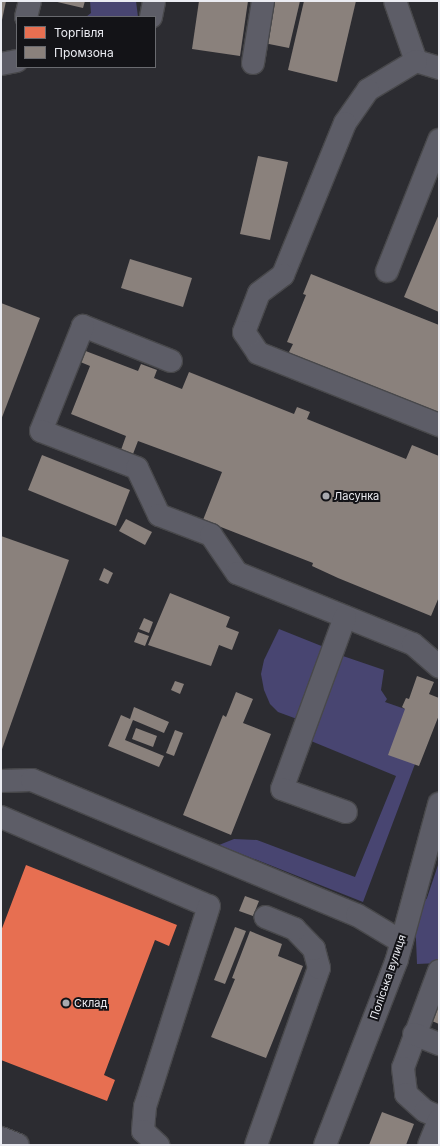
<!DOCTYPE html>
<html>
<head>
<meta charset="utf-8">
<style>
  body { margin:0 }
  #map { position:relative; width:440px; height:1146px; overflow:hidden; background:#2c2c31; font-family:Inter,sans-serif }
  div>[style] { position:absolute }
  .green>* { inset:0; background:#484571 }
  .shops>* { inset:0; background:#e76f51 }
  .industry>* { inset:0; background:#8a817c }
  .roads { filter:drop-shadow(1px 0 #48484b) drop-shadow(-1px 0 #48484b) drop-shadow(0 1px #48484b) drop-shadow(0 -1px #48484b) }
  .minor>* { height:22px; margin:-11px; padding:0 11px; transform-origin:11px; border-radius:11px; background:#5d5d67 }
  .dots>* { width:11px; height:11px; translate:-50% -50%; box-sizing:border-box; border:2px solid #131317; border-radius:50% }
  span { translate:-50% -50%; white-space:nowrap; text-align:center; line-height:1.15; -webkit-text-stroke:4px #131317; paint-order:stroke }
  .poi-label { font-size:11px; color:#ebecf2 }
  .left { translate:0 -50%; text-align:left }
  .street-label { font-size:11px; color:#ebecf2 }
  .frame { position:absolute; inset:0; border:2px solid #ebecf2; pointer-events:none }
  .legend { position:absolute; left:16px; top:16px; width:140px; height:52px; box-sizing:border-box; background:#131317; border:1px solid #696a6f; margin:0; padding:5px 7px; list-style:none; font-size:12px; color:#ebecf2 }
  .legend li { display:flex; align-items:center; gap:8px; height:20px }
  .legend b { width:20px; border:1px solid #696a6f }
</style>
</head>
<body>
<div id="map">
  <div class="green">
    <i style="clip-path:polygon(90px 1px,136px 1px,138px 17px,86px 17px,91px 13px)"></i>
    <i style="clip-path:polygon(279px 629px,324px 647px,297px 719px,278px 712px,270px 704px,264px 690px,261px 674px,264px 660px)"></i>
    <i style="clip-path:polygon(340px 655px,384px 670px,381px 690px,387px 699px,385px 702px,405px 709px,415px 764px,363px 902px,219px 845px,234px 839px,257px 840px,355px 877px,396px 776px,311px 741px)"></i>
    <i style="clip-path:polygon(439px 862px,439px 963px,417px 964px,415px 916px,427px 898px)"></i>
  </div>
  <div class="shops">
    <i style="clip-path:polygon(26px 865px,177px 925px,169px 946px,155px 940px,104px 1075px,115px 1080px,107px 1101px,1px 1060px,1px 931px)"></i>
  </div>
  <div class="industry">
    <i style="clip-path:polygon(1px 1px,6px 1px,2px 20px,1px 20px)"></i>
    <i style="clip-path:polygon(53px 1px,85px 1px,83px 8px)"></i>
    <i style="clip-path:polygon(199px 1px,248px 1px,240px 56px,192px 49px)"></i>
    <i style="clip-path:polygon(274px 1px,300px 1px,289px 48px,264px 43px)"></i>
    <i style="clip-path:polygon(304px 1px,356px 1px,337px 82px,288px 70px)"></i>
    <i style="clip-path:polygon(258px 156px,288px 162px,270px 240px,240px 234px)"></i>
    <i style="clip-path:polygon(439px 214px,439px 312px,404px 297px)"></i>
    <i style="clip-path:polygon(130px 259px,192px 278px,183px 307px,121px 288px)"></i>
    <i style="clip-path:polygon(311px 274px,439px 325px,439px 415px,288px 354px,293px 344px,287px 342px,306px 295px,303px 294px)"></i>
    <i style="clip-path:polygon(1px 303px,40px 318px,1px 420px)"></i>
    <i style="clip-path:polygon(83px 350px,138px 371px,141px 364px,157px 370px,154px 378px,182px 389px,189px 372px,294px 414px,297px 407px,310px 412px,307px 419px,406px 459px,412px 445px,439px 456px,439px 597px,431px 616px,338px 578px,312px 566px,313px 563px,203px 520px,222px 472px,138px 441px,133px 454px,121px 450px,126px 436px,71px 414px,90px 366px,78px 361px)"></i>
    <i style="clip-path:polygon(42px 455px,130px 490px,116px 526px,28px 490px)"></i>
    <i style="clip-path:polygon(126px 519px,152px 532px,145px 545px,119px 531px)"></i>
    <i style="clip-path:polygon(1px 536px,69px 560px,1px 752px)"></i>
    <i style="clip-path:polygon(104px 568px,113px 573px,108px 584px,99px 580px)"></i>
    <i style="clip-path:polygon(170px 593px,230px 617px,226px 627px,239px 632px,232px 650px,219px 645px,211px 666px,148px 645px)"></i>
    <i style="clip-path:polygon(144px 618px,153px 622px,149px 633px,139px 629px)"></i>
    <i style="clip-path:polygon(138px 632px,149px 636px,145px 646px,134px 642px)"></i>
    <i style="clip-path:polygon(417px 676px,434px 682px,429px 694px,439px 698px,439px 715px,419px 766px,388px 755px,405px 709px,402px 707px,406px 698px,409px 699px)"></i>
    <i style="clip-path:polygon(175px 681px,184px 684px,180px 694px,171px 690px)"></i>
    <i style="clip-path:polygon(236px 692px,253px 699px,243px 723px,271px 734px,231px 835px,183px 815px,223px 715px,226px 717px)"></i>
    <i style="clip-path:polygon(134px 707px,169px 722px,164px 733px,133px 720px,125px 740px,164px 756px,159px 767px,108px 746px,121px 715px,130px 719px)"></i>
    <i style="clip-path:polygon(136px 728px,157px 736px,153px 747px,132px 739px)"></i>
    <i style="clip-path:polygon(175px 730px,183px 733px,174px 756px,166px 753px)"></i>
    <i style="clip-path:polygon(245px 896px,259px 901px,253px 916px,239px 911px)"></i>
    <i style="clip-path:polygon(235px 927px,246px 931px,225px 984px,214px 980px)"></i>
    <i style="clip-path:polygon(250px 931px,282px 944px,278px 956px,303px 966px,266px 1058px,211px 1037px,235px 979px,232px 978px)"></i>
    <i style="clip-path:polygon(439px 1002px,439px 1024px,432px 1021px)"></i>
    <i style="clip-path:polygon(382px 1112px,414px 1124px,406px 1145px,369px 1145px)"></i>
  </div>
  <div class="roads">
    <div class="minor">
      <i style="left:395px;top:1px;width:64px;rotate:70.7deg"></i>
      <i style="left:26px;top:17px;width:16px;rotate:-76deg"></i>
      <i style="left:151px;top:17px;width:16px;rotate:-79deg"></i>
      <i style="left:253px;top:63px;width:63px;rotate:-80.8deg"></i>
      <i style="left:1px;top:64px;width:16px;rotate:-11deg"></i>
      <i style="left:439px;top:68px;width:24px;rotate:-163deg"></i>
      <i style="left:416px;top:61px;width:56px;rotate:148.9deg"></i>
      <i style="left:368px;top:90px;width:40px;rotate:124.9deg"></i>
      <i style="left:345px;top:123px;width:164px;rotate:112.2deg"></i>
      <i style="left:283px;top:275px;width:30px;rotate:143deg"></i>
      <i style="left:259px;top:293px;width:42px;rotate:111deg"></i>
      <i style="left:244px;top:332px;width:25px;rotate:56deg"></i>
      <i style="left:258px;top:353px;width:195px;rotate:21.7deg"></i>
      <i style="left:387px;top:271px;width:141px;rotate:-68.3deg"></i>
      <i style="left:171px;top:361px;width:95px;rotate:-158.3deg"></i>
      <i style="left:83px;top:326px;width:113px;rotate:111.8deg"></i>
      <i style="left:41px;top:431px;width:103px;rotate:21.1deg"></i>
      <i style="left:137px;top:468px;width:52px;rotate:64.9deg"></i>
      <i style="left:159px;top:515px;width:56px;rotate:21deg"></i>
      <i style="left:211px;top:535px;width:46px;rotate:55.6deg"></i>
      <i style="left:237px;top:573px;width:190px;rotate:22deg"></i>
      <i style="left:413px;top:644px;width:35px;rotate:41deg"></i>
      <i style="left:345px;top:617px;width:183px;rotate:110.1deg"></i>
      <i style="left:282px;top:789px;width:68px;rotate:19.8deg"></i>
      <i style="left:1px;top:781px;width:31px;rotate:-2deg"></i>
      <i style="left:32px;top:780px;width:352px;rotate:22.6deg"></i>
      <i style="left:357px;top:915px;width:52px;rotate:31deg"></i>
      <i style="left:1px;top:817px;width:226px;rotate:23.2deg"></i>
      <i style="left:209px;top:906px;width:211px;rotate:107.7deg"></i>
      <i style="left:145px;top:1107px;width:24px;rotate:95deg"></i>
      <i style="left:143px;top:1131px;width:21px;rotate:43deg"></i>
      <i style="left:439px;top:971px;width:103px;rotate:110.4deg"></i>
      <i style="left:403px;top:1068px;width:26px;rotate:83deg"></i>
      <i style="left:406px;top:1094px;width:25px;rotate:42deg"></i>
      <i style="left:425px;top:1111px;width:15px;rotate:23deg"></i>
      <i style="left:414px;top:1034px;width:27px;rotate:22deg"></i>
      <i style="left:1px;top:1138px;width:18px;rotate:22deg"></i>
      <i style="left:256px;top:1145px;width:188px;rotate:-70.4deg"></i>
      <i style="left:319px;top:968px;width:20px;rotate:-105deg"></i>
      <i style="left:314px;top:949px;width:28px;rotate:-134deg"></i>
      <i style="left:295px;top:929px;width:32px;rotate:-158deg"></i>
      <i style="left:325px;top:1145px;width:199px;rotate:-68.8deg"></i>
      <i style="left:397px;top:959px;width:161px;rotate:-74.8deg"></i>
      <i style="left:429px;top:1145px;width:27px;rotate:-68deg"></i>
    </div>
  </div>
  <div class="dots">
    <i style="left:326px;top:496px;background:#a8a9ae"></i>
    <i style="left:66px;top:1003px;background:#a8a9ae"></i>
  </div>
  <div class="poi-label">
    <span class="left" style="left:334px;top:496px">Ласунка</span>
    <span class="left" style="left:74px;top:1003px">Склад</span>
  </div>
  <div class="street-label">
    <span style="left:388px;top:977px;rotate:-71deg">Поліська вулиця</span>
  </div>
  <div class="frame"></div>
  <ul class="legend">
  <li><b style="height:11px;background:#e76f51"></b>Торгівля</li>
  <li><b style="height:11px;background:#8a817c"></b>Промзона</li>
  </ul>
</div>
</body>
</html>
